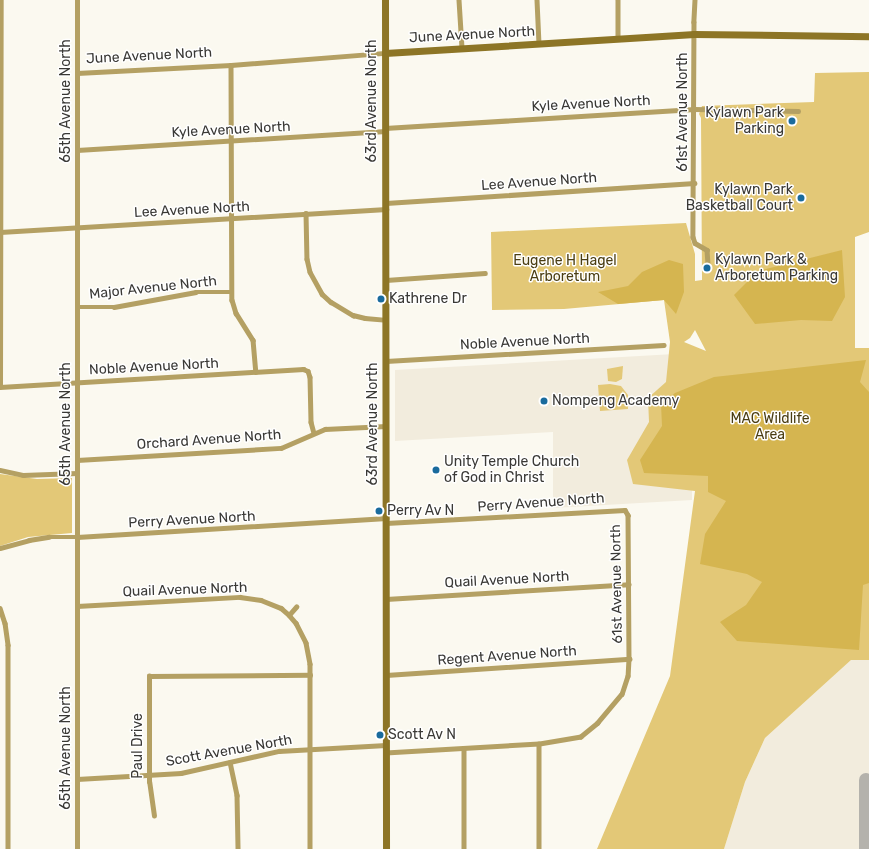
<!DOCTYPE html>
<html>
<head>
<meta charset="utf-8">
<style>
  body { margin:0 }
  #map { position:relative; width:869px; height:849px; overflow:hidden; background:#fbf9f0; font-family:Rubik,sans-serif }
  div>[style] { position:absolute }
  .built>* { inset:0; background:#f2ecdd }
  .green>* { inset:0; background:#e3c877 }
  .water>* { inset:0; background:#d5b550 }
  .taxiway>* { height:14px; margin:-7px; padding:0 7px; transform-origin:7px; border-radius:7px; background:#b4b2ac }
  .street>* { height:4.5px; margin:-2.25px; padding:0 2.25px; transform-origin:2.25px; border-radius:2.25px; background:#b4a063 }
  .secondary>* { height:7px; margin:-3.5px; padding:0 3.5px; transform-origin:3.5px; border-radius:3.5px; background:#8d7526 }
  .dots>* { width:11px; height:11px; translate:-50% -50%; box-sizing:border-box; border:2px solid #fff; border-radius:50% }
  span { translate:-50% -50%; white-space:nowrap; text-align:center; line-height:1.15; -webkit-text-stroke:3px #fff; paint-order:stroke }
  .street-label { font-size:14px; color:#3a3936 }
  .poi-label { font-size:14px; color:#3a3936 }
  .right { translate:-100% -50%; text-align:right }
  .left { translate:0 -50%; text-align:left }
  .park-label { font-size:14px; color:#4b3e13 }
</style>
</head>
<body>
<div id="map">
  <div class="built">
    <i style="clip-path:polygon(692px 353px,692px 500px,553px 508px,553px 432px,395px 441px,395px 370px)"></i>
    <i style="clip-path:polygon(851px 660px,869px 660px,869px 849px,724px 849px,745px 782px,765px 738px)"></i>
  </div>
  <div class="green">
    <i style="clip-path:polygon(evenodd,869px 72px,869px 232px,855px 237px,855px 348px,869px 348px,869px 660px,851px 660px,765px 738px,745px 782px,724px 849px,597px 849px,670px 676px,695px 491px,633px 484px,627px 460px,649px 422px,648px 398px,666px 382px,670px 342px,664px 300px,564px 309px,492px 310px,491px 232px,686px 223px,695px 254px,695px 281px,702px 280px,701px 118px,699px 114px,702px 106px,814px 102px,815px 73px,869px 72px,695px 330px,706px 351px,684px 342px,690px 338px,695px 330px)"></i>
    <i style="clip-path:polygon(623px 366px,622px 379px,616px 382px,608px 381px,607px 369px)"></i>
    <i style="clip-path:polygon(610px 384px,621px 386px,628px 395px,628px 409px,600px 411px,598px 385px)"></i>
    <i style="clip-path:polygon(0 474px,37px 479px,72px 478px,72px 533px,28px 537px,0 546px)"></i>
  </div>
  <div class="water">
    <i style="clip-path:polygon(842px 250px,845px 297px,832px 321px,801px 320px,755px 324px,734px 295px,758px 271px)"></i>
    <i style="clip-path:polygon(669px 260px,683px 264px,684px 292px,676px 314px,664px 300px,618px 304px,598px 292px,628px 286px,642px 272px)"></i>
    <i style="clip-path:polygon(866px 360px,860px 382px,869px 392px,869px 583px,863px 585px,859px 650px,737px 641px,720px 622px,746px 605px,762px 582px,747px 574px,700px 564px,705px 534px,726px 501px,708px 492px,708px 476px,644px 473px,640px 460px,662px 426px,661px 404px,675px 393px,714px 377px)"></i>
  </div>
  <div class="taxiway">
    <i style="left:866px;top:849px;width:69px;rotate:-90deg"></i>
  </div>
  <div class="street">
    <i style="left:459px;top:0;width:48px;rotate:86.4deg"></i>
    <i style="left:537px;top:0;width:44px;rotate:87.4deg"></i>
    <i style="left:618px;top:0;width:39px;rotate:90deg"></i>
    <i style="left:695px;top:0;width:22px;rotate:93deg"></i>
    <i style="left:694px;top:22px;width:215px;rotate:90.3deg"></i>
    <i style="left:693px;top:237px;width:6px;rotate:72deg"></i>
    <i style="left:695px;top:243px;width:14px;rotate:30deg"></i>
    <i style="left:707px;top:250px;width:15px;rotate:86deg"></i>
    <i style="left:231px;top:65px;width:235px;rotate:89.8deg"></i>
    <i style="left:232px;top:300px;width:14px;rotate:73deg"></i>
    <i style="left:236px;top:313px;width:32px;rotate:58deg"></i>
    <i style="left:253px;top:340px;width:32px;rotate:85deg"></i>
    <i style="left:77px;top:73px;width:154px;rotate:-3deg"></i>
    <i style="left:231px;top:65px;width:154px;rotate:-4.5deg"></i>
    <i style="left:385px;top:128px;width:310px;rotate:-3.5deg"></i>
    <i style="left:694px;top:109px;width:104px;rotate:1.1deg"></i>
    <i style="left:77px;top:150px;width:309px;rotate:-3.5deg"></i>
    <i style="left:386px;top:203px;width:309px;rotate:-3.7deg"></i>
    <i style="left:306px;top:213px;width:46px;rotate:88.8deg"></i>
    <i style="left:307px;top:259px;width:13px;rotate:77deg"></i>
    <i style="left:310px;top:272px;width:25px;rotate:61deg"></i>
    <i style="left:322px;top:294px;width:12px;rotate:42deg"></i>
    <i style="left:331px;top:302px;width:26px;rotate:31deg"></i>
    <i style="left:353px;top:315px;width:12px;rotate:14deg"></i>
    <i style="left:365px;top:318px;width:21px;rotate:5deg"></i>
    <i style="left:0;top:232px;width:387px;rotate:-3.4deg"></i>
    <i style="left:386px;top:280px;width:99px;rotate:-4deg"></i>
    <i style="left:77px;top:307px;width:37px"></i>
    <i style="left:114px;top:307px;width:83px;rotate:-10.4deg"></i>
    <i style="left:196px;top:292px;width:36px"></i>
    <i style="left:386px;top:361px;width:278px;rotate:-3.3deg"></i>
    <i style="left:0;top:387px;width:387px;rotate:-89.9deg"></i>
    <i style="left:0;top:387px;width:304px;rotate:-3.4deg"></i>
    <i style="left:303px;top:369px;width:5px;rotate:22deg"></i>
    <i style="left:308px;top:371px;width:6px;rotate:72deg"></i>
    <i style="left:310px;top:377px;width:45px;rotate:88.7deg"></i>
    <i style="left:311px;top:422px;width:11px;rotate:75deg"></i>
    <i style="left:77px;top:460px;width:204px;rotate:-3.4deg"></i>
    <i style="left:281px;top:448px;width:48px;rotate:-23.4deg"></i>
    <i style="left:325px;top:429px;width:61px;rotate:-2.8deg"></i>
    <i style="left:0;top:470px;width:24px;rotate:12deg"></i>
    <i style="left:23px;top:475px;width:54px;rotate:-2.1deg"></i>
    <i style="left:386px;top:523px;width:239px;rotate:-3.1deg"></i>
    <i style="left:625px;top:510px;width:6px;rotate:59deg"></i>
    <i style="left:628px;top:515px;width:144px;rotate:89.6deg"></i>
    <i style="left:629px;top:659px;width:17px;rotate:93deg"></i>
    <i style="left:628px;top:676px;width:19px;rotate:108deg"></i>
    <i style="left:622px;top:694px;width:38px;rotate:130deg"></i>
    <i style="left:598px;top:723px;width:22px;rotate:141deg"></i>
    <i style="left:581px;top:737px;width:43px;rotate:170.5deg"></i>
    <i style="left:539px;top:744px;width:153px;rotate:176.6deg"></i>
    <i style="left:0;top:548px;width:30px;rotate:-15deg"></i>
    <i style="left:29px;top:540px;width:20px;rotate:-9deg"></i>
    <i style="left:49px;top:537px;width:28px"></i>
    <i style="left:77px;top:537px;width:310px;rotate:-3.5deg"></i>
    <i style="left:386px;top:599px;width:243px;rotate:-3.5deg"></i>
    <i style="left:77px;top:606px;width:163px;rotate:-3.2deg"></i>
    <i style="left:240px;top:597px;width:21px;rotate:8deg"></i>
    <i style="left:261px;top:600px;width:22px;rotate:22deg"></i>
    <i style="left:281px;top:608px;width:11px;rotate:41deg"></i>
    <i style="left:289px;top:615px;width:11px;rotate:49deg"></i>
    <i style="left:296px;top:623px;width:22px;rotate:63deg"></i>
    <i style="left:306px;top:643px;width:21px;rotate:79deg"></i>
    <i style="left:310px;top:664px;width:185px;rotate:90deg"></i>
    <i style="left:0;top:608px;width:16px;rotate:72deg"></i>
    <i style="left:5px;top:623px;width:22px;rotate:82deg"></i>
    <i style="left:8px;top:645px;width:204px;rotate:90deg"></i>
    <i style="left:289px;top:615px;width:11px;rotate:-49deg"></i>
    <i style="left:386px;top:675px;width:244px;rotate:-3.8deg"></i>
    <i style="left:539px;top:744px;width:105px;rotate:90deg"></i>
    <i style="left:464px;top:749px;width:100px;rotate:90deg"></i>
    <i style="left:230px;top:762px;width:34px;rotate:78deg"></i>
    <i style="left:237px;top:795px;width:54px;rotate:88.9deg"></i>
    <i style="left:77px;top:779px;width:104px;rotate:-3.3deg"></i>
    <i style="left:181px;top:773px;width:100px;rotate:-12.7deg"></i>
    <i style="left:279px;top:751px;width:107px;rotate:-3.2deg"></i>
    <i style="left:154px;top:816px;width:34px;rotate:-98deg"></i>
    <i style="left:149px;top:782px;width:106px;rotate:-90deg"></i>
    <i style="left:149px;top:676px;width:161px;rotate:-0.4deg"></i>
    <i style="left:77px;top:849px;width:849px;rotate:-90deg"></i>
  </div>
  <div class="secondary">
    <i style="left:385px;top:0;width:849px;rotate:89.93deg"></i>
    <i style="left:385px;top:53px;width:310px;rotate:-3.5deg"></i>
    <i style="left:694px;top:34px;width:175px;rotate:0.7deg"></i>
  </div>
  <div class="dots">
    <i style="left:792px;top:121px;background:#1a6b9d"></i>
    <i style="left:801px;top:198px;background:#1a6b9d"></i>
    <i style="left:707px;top:268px;background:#1a6b9d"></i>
    <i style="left:381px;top:299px;background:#1a6b9d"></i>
    <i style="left:544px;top:401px;background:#1a6b9d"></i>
    <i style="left:436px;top:470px;background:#1a6b9d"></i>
    <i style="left:379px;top:511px;background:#1a6b9d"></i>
    <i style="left:380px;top:735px;background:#1a6b9d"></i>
  </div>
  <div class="street-label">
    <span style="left:472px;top:35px;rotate:-3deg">June Avenue North</span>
    <span style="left:149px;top:56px;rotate:-3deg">June Avenue North</span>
    <span style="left:66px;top:101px;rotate:-90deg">65th Avenue North</span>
    <span style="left:372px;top:101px;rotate:-90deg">63rd Avenue North</span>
    <span style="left:591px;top:104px;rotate:-3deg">Kyle Avenue North</span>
    <span style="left:683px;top:112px;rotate:-90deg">61st Avenue North</span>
    <span style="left:231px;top:130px;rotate:-3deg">Kyle Avenue North</span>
    <span style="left:539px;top:182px;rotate:-4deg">Lee Avenue North</span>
    <span style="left:192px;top:210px;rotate:-3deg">Lee Avenue North</span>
    <span style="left:153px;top:288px;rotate:-6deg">Major Avenue North</span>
    <span style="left:525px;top:342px;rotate:-3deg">Noble Avenue North</span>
    <span style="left:154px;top:367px;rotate:-3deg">Noble Avenue North</span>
    <span style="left:66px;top:424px;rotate:-90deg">65th Avenue North</span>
    <span style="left:373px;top:424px;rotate:-90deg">63rd Avenue North</span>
    <span style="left:209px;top:440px;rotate:-4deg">Orchard Avenue North</span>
    <span style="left:541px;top:503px;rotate:-4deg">Perry Avenue North</span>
    <span style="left:192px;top:520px;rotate:-3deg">Perry Avenue North</span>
    <span style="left:507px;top:580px;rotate:-3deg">Quail Avenue North</span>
    <span style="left:617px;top:584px;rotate:-91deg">61st Avenue North</span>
    <span style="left:185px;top:590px;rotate:-2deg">Quail Avenue North</span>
    <span style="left:507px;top:656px;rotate:-4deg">Regent Avenue North</span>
    <span style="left:138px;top:746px;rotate:-90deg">Paul Drive</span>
    <span style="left:66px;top:748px;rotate:-90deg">65th Avenue North</span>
    <span style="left:229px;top:751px;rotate:-10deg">Scott Avenue North</span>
  </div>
  <div class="poi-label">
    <span class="right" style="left:784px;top:121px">Kylawn Park<br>Parking</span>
    <span class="right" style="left:793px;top:198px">Kylawn Park<br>Basketball Court</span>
    <span class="left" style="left:715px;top:268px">Kylawn Park &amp;<br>Arboretum Parking</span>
    <span class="left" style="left:389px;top:299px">Kathrene Dr</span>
    <span class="left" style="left:552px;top:401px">Nompeng Academy</span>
    <span class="left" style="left:444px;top:470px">Unity Temple Church<br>of God in Christ</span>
    <span class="left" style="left:387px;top:511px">Perry Av N</span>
    <span class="left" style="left:388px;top:735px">Scott Av N</span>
  </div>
  <div class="park-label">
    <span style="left:565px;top:269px">Eugene H Hagel<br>Arboretum</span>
    <span style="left:770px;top:427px">MAC Wildlife<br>Area</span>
  </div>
</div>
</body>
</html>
